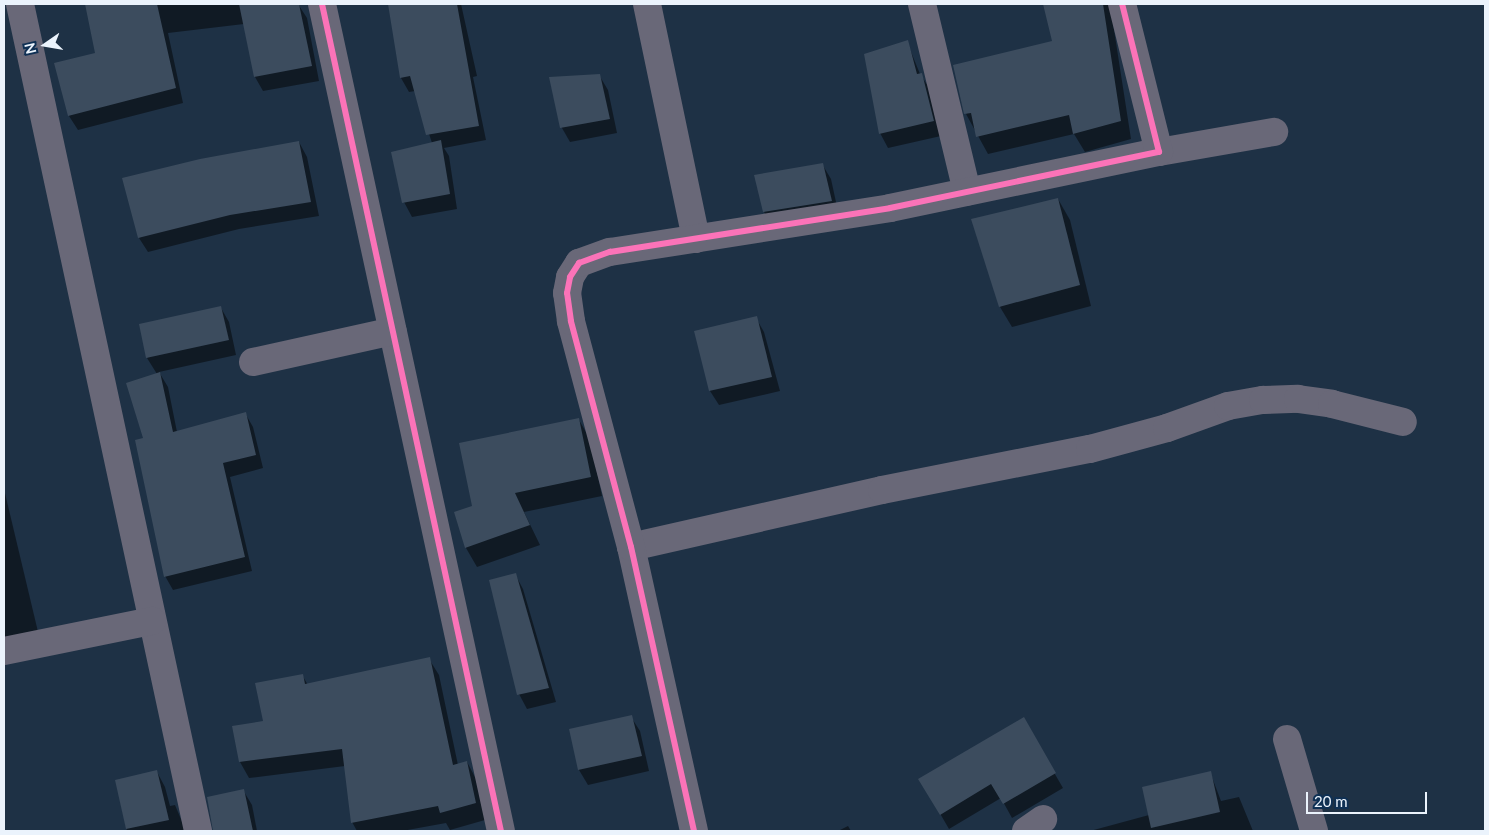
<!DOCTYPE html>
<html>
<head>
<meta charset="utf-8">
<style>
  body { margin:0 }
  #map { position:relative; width:1489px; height:835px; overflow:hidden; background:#1e3145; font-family:Lato,sans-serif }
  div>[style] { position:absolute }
  .shadow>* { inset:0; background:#0007 }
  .building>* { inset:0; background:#3c4c5e }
  .street>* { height:28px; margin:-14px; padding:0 14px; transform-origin:14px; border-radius:14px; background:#696878 }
  .cycleway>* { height:6px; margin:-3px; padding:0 3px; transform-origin:3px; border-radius:3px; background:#fb73b8 }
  span { translate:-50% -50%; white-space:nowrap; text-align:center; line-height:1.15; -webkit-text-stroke:5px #0f3054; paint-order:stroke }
  .frame { position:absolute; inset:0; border:5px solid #ebf3fc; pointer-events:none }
  .north { position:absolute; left:20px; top:20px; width:50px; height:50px; -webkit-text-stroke:4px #0f3054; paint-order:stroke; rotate:257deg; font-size:14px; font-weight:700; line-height:20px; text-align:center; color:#ebf3fc }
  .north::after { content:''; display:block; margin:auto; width:18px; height:22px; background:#ebf3fc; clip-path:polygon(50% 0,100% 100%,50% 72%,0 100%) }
  .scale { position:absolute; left:1306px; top:792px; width:121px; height:22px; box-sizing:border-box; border:2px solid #ebf3fc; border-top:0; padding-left:6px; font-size:15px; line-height:18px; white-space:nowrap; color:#ebf3fc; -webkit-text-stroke:4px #0f3054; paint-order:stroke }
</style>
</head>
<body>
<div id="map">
  <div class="shadow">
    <i style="clip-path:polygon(86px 4px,298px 4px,307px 18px,319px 81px,263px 91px,255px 77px,244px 24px,168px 33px,183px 103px,78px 130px,69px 116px,97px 54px)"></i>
    <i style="clip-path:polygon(406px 4px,461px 4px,477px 76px,473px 77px,486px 140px,444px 148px,449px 156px,457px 209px,412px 217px,404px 202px,432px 143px,415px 91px,409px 92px,401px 78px)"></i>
    <i style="clip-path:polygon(1045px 4px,1110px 4px,1131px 139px,1085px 152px,1074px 134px,988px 154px,966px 114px,1053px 42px)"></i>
    <i style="clip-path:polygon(907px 42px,920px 74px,930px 89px,941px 136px,888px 148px,880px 133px)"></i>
    <i style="clip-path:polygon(599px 75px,608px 90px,617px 133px,570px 142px,562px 128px,550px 78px)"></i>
    <i style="clip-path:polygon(299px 142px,307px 157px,319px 216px,239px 229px,148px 252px,139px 238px)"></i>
    <i style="clip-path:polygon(822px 164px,831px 179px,839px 216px,773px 226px,764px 212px)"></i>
    <i style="clip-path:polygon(1058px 199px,1070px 220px,1091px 306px,1012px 327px,1000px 307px)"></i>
    <i style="clip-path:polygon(221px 308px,229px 322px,236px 355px,159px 372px,168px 387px,177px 432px,245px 413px,253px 427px,263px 468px,230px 477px,252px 571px,173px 590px,165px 576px,144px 439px,157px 374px,147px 358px)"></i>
    <i style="clip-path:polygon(756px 318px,764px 332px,780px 391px,719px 405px,710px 391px,695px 332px)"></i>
    <i style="clip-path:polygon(579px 420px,590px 439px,602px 496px,524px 512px,540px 545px,477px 567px,466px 548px,473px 507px)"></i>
    <i style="clip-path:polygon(4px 489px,39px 636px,4px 638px)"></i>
    <i style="clip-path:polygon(515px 574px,523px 589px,556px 702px,527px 709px,519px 694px)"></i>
    <i style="clip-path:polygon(429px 659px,439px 675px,458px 765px,467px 762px,476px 779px,485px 820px,450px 830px,446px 823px,402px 831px,357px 831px,352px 822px,345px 766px,249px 778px,240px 762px,264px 722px,302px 675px,308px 685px)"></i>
    <i style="clip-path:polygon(631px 717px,640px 731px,649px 771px,588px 785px,579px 770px,571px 730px)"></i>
    <i style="clip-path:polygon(1023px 719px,1063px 788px,1012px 818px,1001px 798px,949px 829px,920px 779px)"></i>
    <i style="clip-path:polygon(157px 772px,165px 787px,170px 806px,175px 805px,186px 831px,127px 831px,116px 781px)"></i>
    <i style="clip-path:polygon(1210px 772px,1221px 801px,1239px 797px,1253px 831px,1090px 831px,1149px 815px)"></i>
    <i style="clip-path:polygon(243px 790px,252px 805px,257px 831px,214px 831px,208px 798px)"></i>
    <i style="clip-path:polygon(848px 826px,851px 831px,838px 831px)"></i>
  </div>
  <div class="building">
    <i style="clip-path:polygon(85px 4px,157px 4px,176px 88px,68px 116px,54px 63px,95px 53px)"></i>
    <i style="clip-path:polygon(239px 4px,299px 4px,312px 66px,254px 77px)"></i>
    <i style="clip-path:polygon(388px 4px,457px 4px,479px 126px,426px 135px,410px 76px,400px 78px)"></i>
    <i style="clip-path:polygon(1043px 4px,1103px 4px,1121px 121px,1073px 134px,1069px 115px,976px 137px,971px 113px,964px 114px,953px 65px,1052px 41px)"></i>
    <i style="clip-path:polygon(908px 40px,917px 74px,922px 73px,934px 121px,879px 134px,864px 54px)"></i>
    <i style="clip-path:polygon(600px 74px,610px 119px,560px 128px,549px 77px)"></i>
    <i style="clip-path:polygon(441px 140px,450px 194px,402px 203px,391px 152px)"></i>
    <i style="clip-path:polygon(299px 141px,311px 202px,230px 215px,138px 238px,122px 178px,200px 159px)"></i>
    <i style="clip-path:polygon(823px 163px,832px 201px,763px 212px,754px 175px)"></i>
    <i style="clip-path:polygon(1058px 198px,1080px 285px,999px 307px,971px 219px)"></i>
    <i style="clip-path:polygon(221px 306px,229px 340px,146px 358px,139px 324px)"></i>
    <i style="clip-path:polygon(757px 316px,772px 377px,709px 391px,694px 331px)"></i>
    <i style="clip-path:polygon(160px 372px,173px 432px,246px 412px,256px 455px,223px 463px,245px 557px,164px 577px,135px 440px,143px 438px,126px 383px)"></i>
    <i style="clip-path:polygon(579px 418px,591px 477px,515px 493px,530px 525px,465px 548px,454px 512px,472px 506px,459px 443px)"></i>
    <i style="clip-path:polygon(516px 573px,549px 688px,517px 695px,489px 580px)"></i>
    <i style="clip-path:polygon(430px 657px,453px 765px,467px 761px,476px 803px,440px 813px,438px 806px,351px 823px,342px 749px,239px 762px,232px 726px,263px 721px,255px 683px,303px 674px,305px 684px)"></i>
    <i style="clip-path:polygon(632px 715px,642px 756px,578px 770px,569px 729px)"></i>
    <i style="clip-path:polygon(1024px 717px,1056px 773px,1003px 804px,991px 784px,940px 815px,918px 779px)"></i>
    <i style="clip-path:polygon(157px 770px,169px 820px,126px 829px,115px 780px)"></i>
    <i style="clip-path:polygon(1211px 771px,1220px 812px,1151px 828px,1142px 787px)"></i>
    <i style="clip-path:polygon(244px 789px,253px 831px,213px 831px,207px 797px)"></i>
  </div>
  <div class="street">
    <i style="left:20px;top:4px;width:846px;rotate:77.85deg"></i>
    <i style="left:322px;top:4px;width:846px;rotate:77.79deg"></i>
    <i style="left:647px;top:4px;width:240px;rotate:78.2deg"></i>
    <i style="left:922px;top:4px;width:193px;rotate:76.5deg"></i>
    <i style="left:1159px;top:152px;width:117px;rotate:-9.9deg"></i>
    <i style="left:253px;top:362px;width:143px;rotate:-12.5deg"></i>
    <i style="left:631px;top:547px;width:257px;rotate:-12.8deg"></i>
    <i style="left:882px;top:490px;width:212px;rotate:-11.2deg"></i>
    <i style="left:1090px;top:449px;width:80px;rotate:-15.3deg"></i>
    <i style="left:1167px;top:428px;width:65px;rotate:-19.8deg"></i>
    <i style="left:1228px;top:406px;width:36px;rotate:-10deg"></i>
    <i style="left:1263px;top:400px;width:35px;rotate:-2deg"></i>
    <i style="left:1298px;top:399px;width:34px;rotate:8deg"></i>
    <i style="left:1332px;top:404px;width:73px;rotate:14.2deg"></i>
    <i style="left:4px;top:651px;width:151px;rotate:-11.5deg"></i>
    <i style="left:1287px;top:739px;width:96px;rotate:73.6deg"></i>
    <i style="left:694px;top:831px;width:291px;rotate:-102.5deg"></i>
    <i style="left:631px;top:547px;width:234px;rotate:-104.9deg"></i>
    <i style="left:571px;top:321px;width:28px;rotate:-98deg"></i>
    <i style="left:567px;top:293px;width:16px;rotate:-79deg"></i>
    <i style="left:570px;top:277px;width:17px;rotate:-57deg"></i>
    <i style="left:579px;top:263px;width:33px;rotate:-20deg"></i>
    <i style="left:610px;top:252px;width:283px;rotate:-8.9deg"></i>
    <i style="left:890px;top:208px;width:275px;rotate:-11.8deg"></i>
    <i style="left:1159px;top:152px;width:153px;rotate:-104deg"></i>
    <i style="left:1026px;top:831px;width:21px;rotate:-35deg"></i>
  </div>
  <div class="cycleway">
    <i style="left:322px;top:4px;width:846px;rotate:77.79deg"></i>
    <i style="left:694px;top:831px;width:291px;rotate:-102.5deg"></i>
    <i style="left:631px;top:547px;width:234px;rotate:-104.9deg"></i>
    <i style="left:571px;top:321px;width:28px;rotate:-98deg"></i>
    <i style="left:567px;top:293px;width:16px;rotate:-79deg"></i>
    <i style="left:570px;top:277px;width:17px;rotate:-57deg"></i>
    <i style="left:579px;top:263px;width:33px;rotate:-20deg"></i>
    <i style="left:610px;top:252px;width:283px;rotate:-8.9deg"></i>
    <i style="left:890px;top:208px;width:275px;rotate:-11.8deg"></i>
    <i style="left:1159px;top:152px;width:153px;rotate:-104deg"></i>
  </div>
  <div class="frame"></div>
  <div class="north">N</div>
  <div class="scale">20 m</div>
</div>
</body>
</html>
